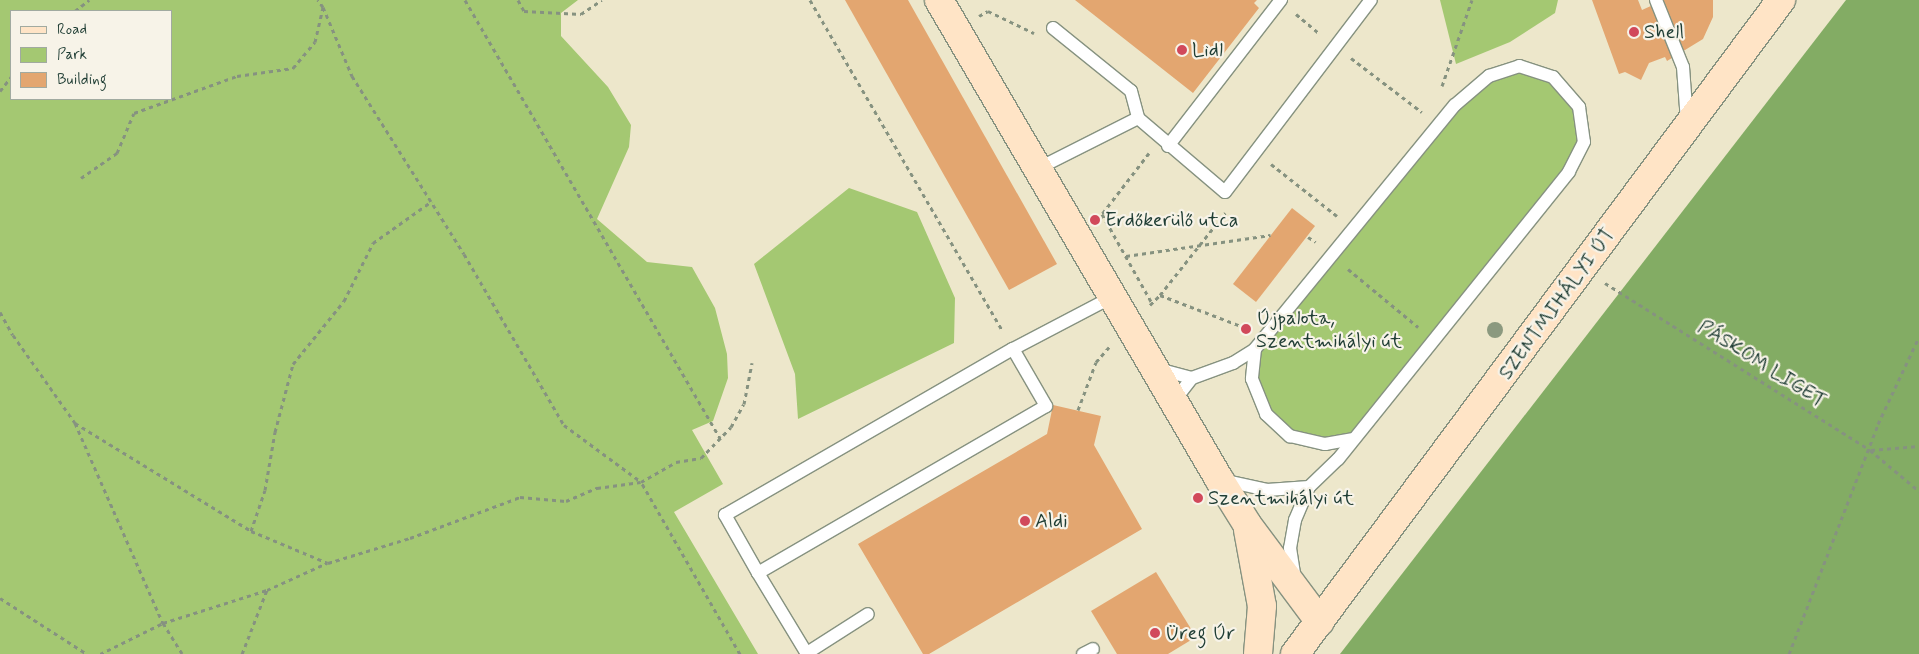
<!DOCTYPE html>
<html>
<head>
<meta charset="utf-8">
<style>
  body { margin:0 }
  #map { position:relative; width:1919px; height:654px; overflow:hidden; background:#ede7cb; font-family:Mynerve,sans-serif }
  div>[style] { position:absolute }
  .green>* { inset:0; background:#a4c872 }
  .forest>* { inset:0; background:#83ac64 }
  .building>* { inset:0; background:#e3a670 }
  .path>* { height:3px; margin-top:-1.5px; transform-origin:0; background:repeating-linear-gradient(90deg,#869280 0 4px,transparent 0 8px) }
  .roads { filter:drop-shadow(1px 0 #869280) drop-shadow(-1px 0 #869280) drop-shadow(0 1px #869280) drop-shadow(0 -1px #869280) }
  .lane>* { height:12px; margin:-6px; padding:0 6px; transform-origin:6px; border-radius:6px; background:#fff }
  .secondary>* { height:28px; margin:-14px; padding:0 14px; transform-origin:14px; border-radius:14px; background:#ffe4c6 }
  .trees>* { width:16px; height:16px; margin:-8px; border-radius:50%; background:#8b997f }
  .dots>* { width:14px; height:14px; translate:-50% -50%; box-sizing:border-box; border:2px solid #f7f3e8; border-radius:50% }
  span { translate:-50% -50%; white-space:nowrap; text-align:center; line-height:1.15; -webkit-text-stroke:4.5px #f7f3e8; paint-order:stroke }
  .poi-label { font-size:20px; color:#1f3d34 }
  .left { translate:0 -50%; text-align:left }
  .street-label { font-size:20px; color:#1f3d34 }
  .legend { position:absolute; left:10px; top:10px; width:162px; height:90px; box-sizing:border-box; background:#f7f3e8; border:1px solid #a1aaa0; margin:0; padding:6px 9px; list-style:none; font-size:15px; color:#1f3d34 }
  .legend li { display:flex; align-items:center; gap:10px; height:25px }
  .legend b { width:25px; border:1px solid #a1aaa0 }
</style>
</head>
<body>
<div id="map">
  <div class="green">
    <i style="clip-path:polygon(evenodd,0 0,578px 0,561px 13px,561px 36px,608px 87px,631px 125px,629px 147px,597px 219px,647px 262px,692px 267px,715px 308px,727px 354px,728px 378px,713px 421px,692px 430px,723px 484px,674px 512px,758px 654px,0 654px,0 0,11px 11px,171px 11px,171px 99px,11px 99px,11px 11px)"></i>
    <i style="clip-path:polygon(1440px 0,1558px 0,1555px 13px,1510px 42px,1456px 64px)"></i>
    <i style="clip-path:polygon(1519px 66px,1553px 77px,1579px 107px,1584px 142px,1569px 172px,1354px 439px,1290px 436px,1266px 414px,1252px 379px,1255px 349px,1455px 105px,1489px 76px)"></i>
    <i style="clip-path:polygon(849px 188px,917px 212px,955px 298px,954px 343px,798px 419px,795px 374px,754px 264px)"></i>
  </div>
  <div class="forest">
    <i style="clip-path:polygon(1846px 0,1919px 0,1919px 654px,1340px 654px)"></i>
  </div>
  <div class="building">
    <i style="clip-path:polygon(845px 0,908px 0,1057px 264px,1009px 290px)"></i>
    <i style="clip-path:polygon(1075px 0,1257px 0,1254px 3px,1259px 8px,1193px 93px)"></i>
    <i style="clip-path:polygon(1592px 0,1638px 0,1642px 10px,1664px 0,1713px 0,1713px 17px,1703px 39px,1667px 61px,1665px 57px,1649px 63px,1641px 80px,1625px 72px,1619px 74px)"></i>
    <i style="clip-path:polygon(1292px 208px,1315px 226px,1256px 302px,1233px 284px)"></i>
    <i style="clip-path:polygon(1053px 405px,1101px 416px,1094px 445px,1142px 529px,929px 654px,923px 654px,858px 544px,1047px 434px)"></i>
    <i style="clip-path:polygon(1156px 572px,1196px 637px,1168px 654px,1117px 654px,1091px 611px)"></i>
  </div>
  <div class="path">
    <i style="left:465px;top:0;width:507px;rotate:59.79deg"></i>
    <i style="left:518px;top:0;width:13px;rotate:61deg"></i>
    <i style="left:524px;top:11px;width:57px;rotate:3deg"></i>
    <i style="left:581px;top:14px;width:25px;rotate:-34deg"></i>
    <i style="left:810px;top:0;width:383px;rotate:59.8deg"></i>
    <i style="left:323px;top:7px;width:75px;rotate:67.2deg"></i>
    <i style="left:352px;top:76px;width:210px;rotate:57.8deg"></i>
    <i style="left:464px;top:254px;width:198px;rotate:59.7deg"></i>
    <i style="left:564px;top:425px;width:94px;rotate:36.4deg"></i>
    <i style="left:75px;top:11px;width:18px;rotate:-38deg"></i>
    <i style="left:1296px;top:14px;width:31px;rotate:40deg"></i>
    <i style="left:979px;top:16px;width:10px;rotate:-29deg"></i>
    <i style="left:988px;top:11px;width:51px;rotate:25.6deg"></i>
    <i style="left:1351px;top:58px;width:89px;rotate:37.3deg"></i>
    <i style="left:1442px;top:86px;width:91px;rotate:-70.8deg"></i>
    <i style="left:0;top:91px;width:18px;rotate:-52deg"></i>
    <i style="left:1149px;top:153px;width:77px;rotate:127.6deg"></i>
    <i style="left:1102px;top:214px;width:102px;rotate:60.7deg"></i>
    <i style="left:1271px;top:164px;width:84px;rotate:38.2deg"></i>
    <i style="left:81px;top:178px;width:44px;rotate:-34.8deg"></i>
    <i style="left:117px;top:153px;width:43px;rotate:-67deg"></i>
    <i style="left:134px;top:113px;width:109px;rotate:-19.8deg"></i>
    <i style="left:237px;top:76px;width:57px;rotate:-8.1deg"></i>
    <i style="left:293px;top:68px;width:34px;rotate:-50deg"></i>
    <i style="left:315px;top:42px;width:36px;rotate:-77deg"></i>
    <i style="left:323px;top:7px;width:9px;rotate:-126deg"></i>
    <i style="left:1308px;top:237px;width:9px;rotate:32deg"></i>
    <i style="left:1126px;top:256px;width:146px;rotate:-8.3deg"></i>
    <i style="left:1348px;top:269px;width:91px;rotate:39.6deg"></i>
    <i style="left:1605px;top:283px;width:313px;rotate:32.2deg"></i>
    <i style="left:1870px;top:450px;width:64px;rotate:39.9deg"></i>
    <i style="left:1160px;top:295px;width:105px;rotate:-51.6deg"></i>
    <i style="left:1150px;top:305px;width:14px;rotate:-45deg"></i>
    <i style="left:1160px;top:295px;width:92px;rotate:21deg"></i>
    <i style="left:0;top:312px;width:26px;rotate:61deg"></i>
    <i style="left:13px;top:335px;width:108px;rotate:54.8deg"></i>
    <i style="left:75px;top:423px;width:206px;rotate:31.5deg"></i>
    <i style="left:251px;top:531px;width:83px;rotate:22.6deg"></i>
    <i style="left:328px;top:563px;width:86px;rotate:-17deg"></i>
    <i style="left:410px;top:538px;width:117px;rotate:-20.4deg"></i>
    <i style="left:520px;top:497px;width:46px;rotate:5deg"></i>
    <i style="left:566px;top:501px;width:34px;rotate:-23deg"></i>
    <i style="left:597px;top:488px;width:44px;rotate:-7.8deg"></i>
    <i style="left:1078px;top:410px;width:51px;rotate:-69.4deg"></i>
    <i style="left:1096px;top:362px;width:20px;rotate:-49deg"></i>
    <i style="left:75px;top:423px;width:219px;rotate:66.3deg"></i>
    <i style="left:163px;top:623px;width:36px;rotate:58deg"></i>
    <i style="left:1871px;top:450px;width:48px;rotate:-4.8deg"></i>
    <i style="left:251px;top:531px;width:43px;rotate:-71.1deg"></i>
    <i style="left:265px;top:490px;width:59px;rotate:-80.2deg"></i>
    <i style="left:275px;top:432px;width:70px;rotate:-75.2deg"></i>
    <i style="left:293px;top:364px;width:81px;rotate:-51deg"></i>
    <i style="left:344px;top:301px;width:65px;rotate:-63.4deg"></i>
    <i style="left:373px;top:243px;width:72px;rotate:-35.4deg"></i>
    <i style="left:0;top:598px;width:103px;rotate:32.8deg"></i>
    <i style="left:100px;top:654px;width:70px;rotate:-26.2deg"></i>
    <i style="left:163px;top:623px;width:109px;rotate:-17.6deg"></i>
    <i style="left:267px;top:590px;width:66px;rotate:-24.2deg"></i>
    <i style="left:242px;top:654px;width:69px;rotate:-68.7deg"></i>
    <i style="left:740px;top:654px;width:198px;rotate:-119.9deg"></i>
    <i style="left:641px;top:482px;width:40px;rotate:-29.7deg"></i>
    <i style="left:676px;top:462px;width:25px;rotate:-9deg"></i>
    <i style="left:701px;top:458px;width:43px;rotate:-45.9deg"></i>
    <i style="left:731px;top:427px;width:26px;rotate:-61deg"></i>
    <i style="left:744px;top:404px;width:42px;rotate:-79deg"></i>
    <i style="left:1789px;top:654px;width:247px;rotate:-68.8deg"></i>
    <i style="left:1878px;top:424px;width:96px;rotate:-64.8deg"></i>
  </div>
  <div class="roads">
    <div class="lane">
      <i style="left:1656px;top:0;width:72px;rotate:68.1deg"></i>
      <i style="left:1683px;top:67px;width:55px;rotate:85.8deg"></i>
      <i style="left:1053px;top:28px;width:100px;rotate:38.9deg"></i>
      <i style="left:1131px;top:91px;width:28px;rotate:75deg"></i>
      <i style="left:1168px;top:146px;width:185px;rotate:-52.3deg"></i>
      <i style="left:1037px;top:169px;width:113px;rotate:-26.8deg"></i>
      <i style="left:1138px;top:118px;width:114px;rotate:40.4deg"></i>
      <i style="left:1225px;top:192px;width:241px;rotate:-52.8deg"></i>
      <i style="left:1013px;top:349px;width:66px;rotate:59.9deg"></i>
      <i style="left:1046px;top:406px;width:333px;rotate:149.9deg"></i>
      <i style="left:758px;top:573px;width:67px;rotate:-119.6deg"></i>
      <i style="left:725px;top:515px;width:332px;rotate:-30deg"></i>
      <i style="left:1013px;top:349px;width:114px;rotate:-27.7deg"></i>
      <i style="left:1255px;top:349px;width:30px;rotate:96deg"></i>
      <i style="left:1252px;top:379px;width:38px;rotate:68deg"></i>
      <i style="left:1266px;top:414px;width:33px;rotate:43deg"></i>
      <i style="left:1290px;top:436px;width:36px;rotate:13deg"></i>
      <i style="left:1325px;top:444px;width:29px;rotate:-10deg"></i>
      <i style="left:1158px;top:369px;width:35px;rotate:15deg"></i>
      <i style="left:1174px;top:401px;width:29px;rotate:-52deg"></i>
      <i style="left:1192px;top:378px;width:44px;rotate:-20.1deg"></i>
      <i style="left:1233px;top:363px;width:26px;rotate:-32deg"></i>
      <i style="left:1255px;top:349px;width:315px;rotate:-50.7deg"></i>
      <i style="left:1455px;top:105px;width:45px;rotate:-40.5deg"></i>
      <i style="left:1489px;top:76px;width:32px;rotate:-18deg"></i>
      <i style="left:1519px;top:66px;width:36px;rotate:18deg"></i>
      <i style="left:1553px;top:77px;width:40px;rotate:49deg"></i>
      <i style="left:1579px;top:107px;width:35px;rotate:82deg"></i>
      <i style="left:1584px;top:142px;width:34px;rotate:117deg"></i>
      <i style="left:1569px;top:172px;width:368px;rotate:128.8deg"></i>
      <i style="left:1338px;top:459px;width:40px;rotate:136deg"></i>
      <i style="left:1309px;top:487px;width:36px;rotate:113deg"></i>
      <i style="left:1295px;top:520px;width:28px;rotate:100deg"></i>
      <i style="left:1290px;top:548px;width:30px;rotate:81deg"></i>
      <i style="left:1222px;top:480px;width:46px;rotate:12.5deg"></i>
      <i style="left:1267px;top:490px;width:42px;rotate:-4.1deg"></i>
      <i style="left:758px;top:573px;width:95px;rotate:58.8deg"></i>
      <i style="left:807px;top:653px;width:72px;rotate:-32.6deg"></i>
      <i style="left:1083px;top:654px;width:11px;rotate:-27deg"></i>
    </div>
    <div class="secondary">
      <i style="left:939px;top:0;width:555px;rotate:59.69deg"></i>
      <i style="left:1219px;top:479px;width:53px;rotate:58.1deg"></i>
      <i style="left:1247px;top:524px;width:122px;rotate:53.3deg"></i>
      <i style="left:1248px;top:530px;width:77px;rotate:79.6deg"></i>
      <i style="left:1262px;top:606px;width:48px;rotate:94.8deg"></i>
      <i style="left:1295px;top:654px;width:815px;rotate:-53.38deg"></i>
    </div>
  </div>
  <div class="trees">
    <i style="left:1495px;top:330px"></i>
  </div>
  <div class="dots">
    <i style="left:1634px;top:32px;background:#d1495b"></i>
    <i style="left:1182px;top:50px;background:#d1495b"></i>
    <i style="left:1095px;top:220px;background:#d1495b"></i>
    <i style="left:1246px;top:329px;background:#d1495b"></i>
    <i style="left:1198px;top:498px;background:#d1495b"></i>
    <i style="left:1025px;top:521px;background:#d1495b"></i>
    <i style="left:1155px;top:633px;background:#d1495b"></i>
  </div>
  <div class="poi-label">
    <span class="left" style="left:1644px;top:32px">Shell</span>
    <span class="left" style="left:1192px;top:50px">Lidl</span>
    <span class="left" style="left:1105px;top:220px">Erdőkerülő utca</span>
    <span class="left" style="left:1256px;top:330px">Újpalota,<br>Szentmihályi út</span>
    <span class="left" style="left:1208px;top:498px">Szentmihályi út</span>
    <span class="left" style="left:1035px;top:521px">Aldi</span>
    <span class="left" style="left:1165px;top:633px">Üreg Úr</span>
  </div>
  <div class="street-label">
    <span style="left:1557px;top:304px;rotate:-54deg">SZENTMIHÁLYI ÚT</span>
    <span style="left:1762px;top:364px;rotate:32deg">PÁSKOM LIGET</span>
  </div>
  <ul class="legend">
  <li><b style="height:6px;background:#ffe4c6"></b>Road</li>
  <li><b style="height:14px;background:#a4c872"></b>Park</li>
  <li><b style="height:14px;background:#e3a670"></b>Building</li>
  </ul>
</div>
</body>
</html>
